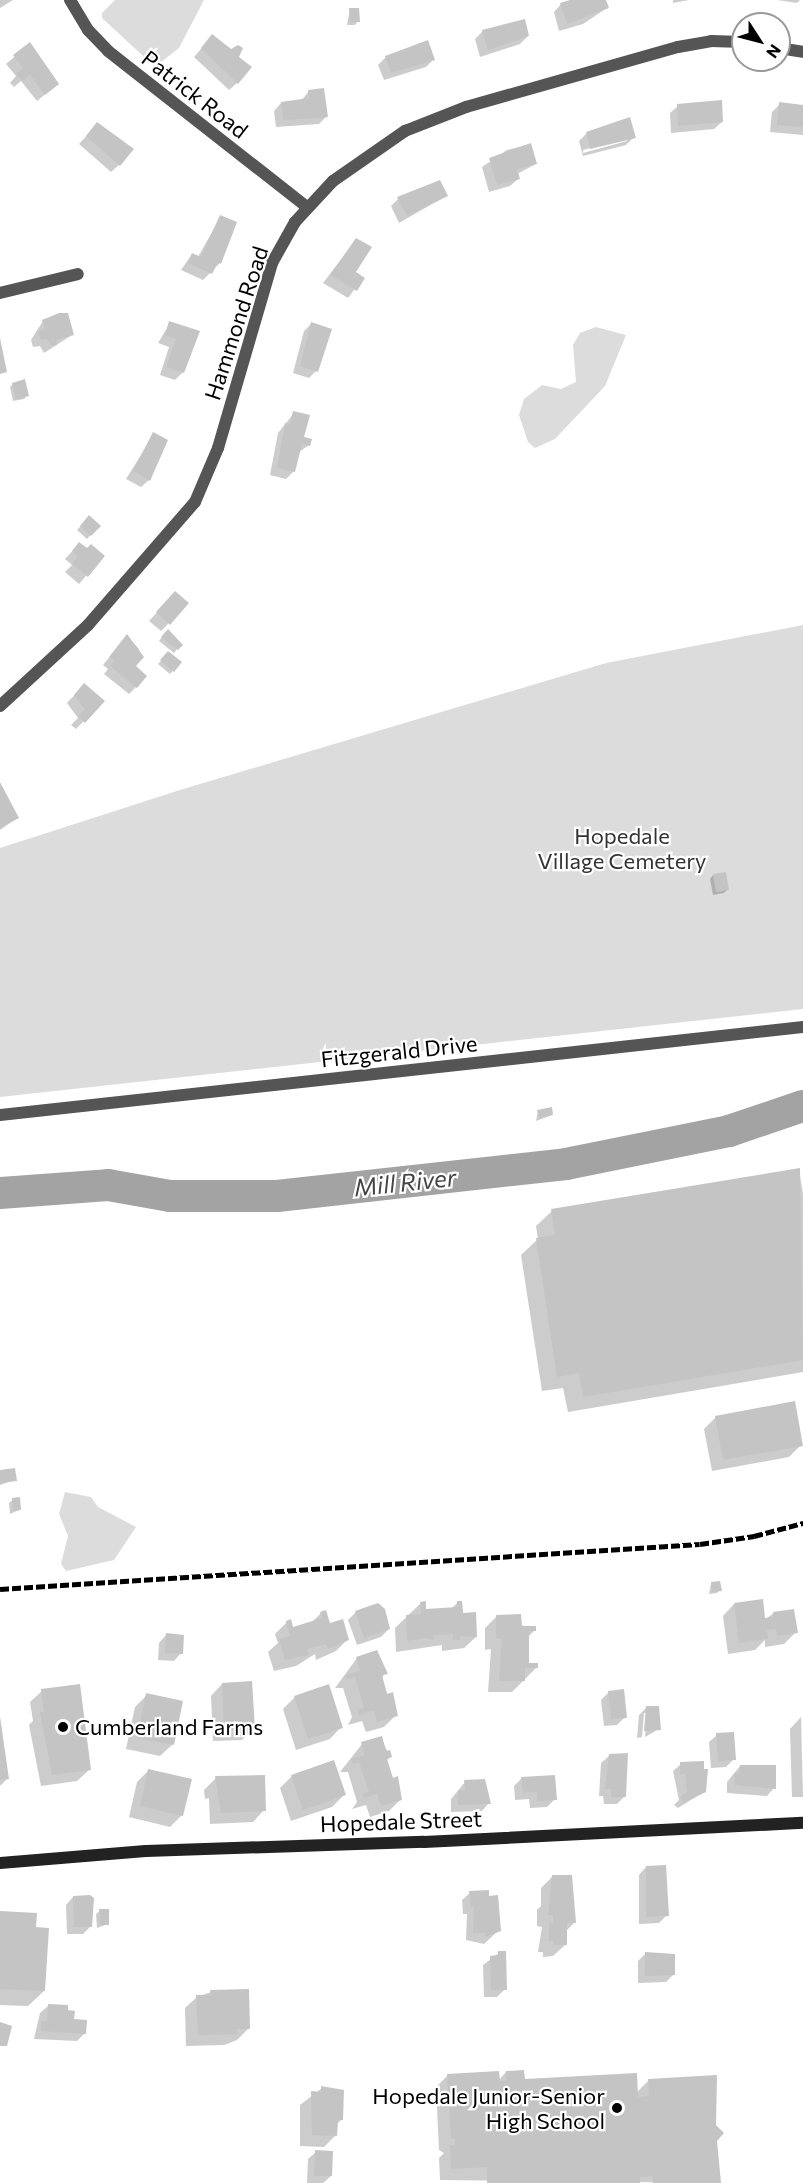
<!DOCTYPE html>
<html>
<head>
<meta charset="utf-8">
<style>
  body { margin:0 }
  #map { position:relative; width:803px; height:2183px; overflow:hidden; background:#fff; font-family:Commissioner,sans-serif }
  div>[style] { position:absolute }
  .green>* { inset:0; background:#dcdcdc }
  .shadow>* { inset:0; background:#0003 }
  .river>* { height:32px; margin:-16px; padding:0 16px; transform-origin:16px; border-radius:16px; background:#a3a3a3 }
  .building>* { inset:0; background:#c4c4c4 }
  .street>* { height:12px; margin:-6px; padding:0 6px; transform-origin:6px; border-radius:6px; background:#555 }
  .secondary>* { height:12px; margin:-6px; padding:0 6px; transform-origin:6px; border-radius:6px; background:#222 }
  .rail>* { height:4.5px; margin-top:-2.25px; transform-origin:0; background:repeating-linear-gradient(90deg,#000 0 9px,transparent 0 12px) }
  .dots>* { width:16px; height:16px; translate:-50% -50%; box-sizing:border-box; border:3px solid #fff; border-radius:50% }
  span { translate:-50% -50%; white-space:nowrap; text-align:center; line-height:1.15; -webkit-text-stroke:4.5px #fff; paint-order:stroke }
  .street-label { font-size:22px; color:#000 }
  .park-label { font-size:22px; color:#333 }
  .poi-label { font-size:22px; color:#000 }
  .left { translate:0 -50%; text-align:left }
  .right { translate:-100% -50%; text-align:right }
  .water-label { font-size:24px; color:#444; font-style:italic }
  .north { position:absolute; left:731px; top:12px; width:60px; height:60px; box-sizing:border-box; background:#fff; border:2px solid #999; border-radius:50%; rotate:126deg; font-size:16px; font-weight:700; line-height:24px; text-align:center; color:#000 }
  .north::after { content:''; display:block; margin:auto; width:21px; height:27px; background:#000; clip-path:polygon(50% 0,100% 100%,50% 72%,0 100%) }
</style>
</head>
<body>
<div id="map">
  <div class="green">
    <i style="clip-path:polygon(115px 0,204px 0,179px 48px,155px 67px,102px 18px,102px 13px)"></i>
    <i style="clip-path:polygon(596px 327px,626px 335px,605px 386px,555px 439px,535px 448px,528px 442px,519px 415px,524px 399px,542px 385px,561px 389px,576px 382px,573px 345px,580px 333px)"></i>
    <i style="clip-path:polygon(803px 625px,803px 1009px,0 1097px,0 848px,180px 790px,606px 663px)"></i>
    <i style="clip-path:polygon(65px 1492px,91px 1497px,98px 1507px,136px 1527px,114px 1560px,66px 1571px,61px 1564px,68px 1536px,59px 1514px)"></i>
  </div>
  <div class="shadow">
    <i style="clip-path:polygon(0 0,13px 0,0 8px)"></i>
    <i style="clip-path:polygon(576px 0,605px 0,607px 8px,583px 24px,559px 31px,554px 12px,561px 4px)"></i>
    <i style="clip-path:polygon(673px 0,689px 0,673px 3px)"></i>
    <i style="clip-path:polygon(777px 0,800px 0,797px 3px)"></i>
    <i style="clip-path:polygon(350px 9px,358px 21px,355px 25px,347px 25px)"></i>
    <i style="clip-path:polygon(483px 31px,528px 36px,520px 44px,480px 57px,475px 39px)"></i>
    <i style="clip-path:polygon(212px 36px,238px 58px,237px 83px,229px 90px,194px 57px)"></i>
    <i style="clip-path:polygon(29px 44px,49px 91px,37px 101px,21px 81px,14px 87px,10px 83px,16px 76px,6px 64px)"></i>
    <i style="clip-path:polygon(386px 57px,434px 59px,426px 67px,384px 80px,378px 65px)"></i>
    <i style="clip-path:polygon(309px 91px,327px 116px,319px 124px,276px 127px,274px 111px,281px 103px,301px 101px)"></i>
    <i style="clip-path:polygon(780px 104px,803px 108px,803px 135px,770px 132px,772px 112px)"></i>
    <i style="clip-path:polygon(678px 106px,722px 122px,714px 129px,671px 133px,670px 113px)"></i>
    <i style="clip-path:polygon(evenodd,629px 118px,634px 137px,626px 145px,583px 156px,579px 141px,587px 133px,629px 118px,627px 138px,627px 141px,583px 153px,583px 150px,627px 138px)"></i>
    <i style="clip-path:polygon(90px 132px,119px 165px,111px 172px,79px 144px)"></i>
    <i style="clip-path:polygon(530px 144px,536px 164px,517px 174px,518px 179px,510px 186px,489px 192px,482px 167px,507px 150px)"></i>
    <i style="clip-path:polygon(446px 196px,399px 223px,391px 206px,398px 199px)"></i>
    <i style="clip-path:polygon(221px 216px,220px 263px,203px 280px,181px 270px,192px 254px,198px 257px)"></i>
    <i style="clip-path:polygon(356px 240px,354px 273px,363px 278px,348px 298px,323px 283px)"></i>
    <i style="clip-path:polygon(43px 321px,72px 335px,44px 353px,40px 346px,33px 347px,31px 340px)"></i>
    <i style="clip-path:polygon(170px 323px,198px 332px,183px 372px,175px 380px,160px 375px,169px 347px,158px 343px)"></i>
    <i style="clip-path:polygon(312px 323px,316px 371px,309px 378px,293px 373px,304px 331px)"></i>
    <i style="clip-path:polygon(13px 384px,28px 395px,24px 399px,13px 401px,10px 387px)"></i>
    <i style="clip-path:polygon(294px 413px,302px 438px,309px 445px,299px 452px,294px 471px,286px 479px,270px 475px,278px 433px)"></i>
    <i style="clip-path:polygon(154px 434px,149px 480px,141px 487px,126px 479px)"></i>
    <i style="clip-path:polygon(89px 517px,98px 526px,87px 539px,77px 530px)"></i>
    <i style="clip-path:polygon(79px 544px,103px 556px,79px 584px,65px 572px,72px 565px,65px 559px)"></i>
    <i style="clip-path:polygon(175px 593px,168px 624px,161px 631px,149px 621px)"></i>
    <i style="clip-path:polygon(164px 634px,177px 649px,174px 653px,159px 641px)"></i>
    <i style="clip-path:polygon(127px 636px,139px 649px,134px 667px,136px 687px,129px 694px,104px 674px,108px 669px,103px 665px)"></i>
    <i style="clip-path:polygon(168px 653px,180px 663px,170px 674px,158px 664px)"></i>
    <i style="clip-path:polygon(84px 685px,103px 701px,76px 729px,71px 725px,78px 718px,67px 703px)"></i>
    <i style="clip-path:polygon(0 785px,17px 818px,0 830px)"></i>
    <i style="clip-path:polygon(713px 875px,727px 890px,724px 893px,713px 895px,710px 879px)"></i>
    <i style="clip-path:polygon(538px 1111px,552px 1115px,536px 1121px)"></i>
    <i style="clip-path:polygon(799px 1170px,803px 1194px,803px 1372px,568px 1412px,563px 1388px,542px 1391px,521px 1255px,538px 1239px,536px 1226px,552px 1211px)"></i>
    <i style="clip-path:polygon(716px 1417px,801px 1445px,789px 1457px,712px 1471px,704px 1429px)"></i>
    <i style="clip-path:polygon(0 1472px,15px 1480px,0 1485px)"></i>
    <i style="clip-path:polygon(13px 1500px,19px 1510px,10px 1514px,9px 1503px)"></i>
    <i style="clip-path:polygon(711px 1584px,720px 1590px,717px 1593px,709px 1594px)"></i>
    <i style="clip-path:polygon(458px 1602px,476px 1637px,464px 1648px,442px 1651px,442px 1645px,396px 1652px,395px 1628px,421px 1603px,425px 1610px,451px 1609px)"></i>
    <i style="clip-path:polygon(734px 1604px,764px 1620px,774px 1613px,796px 1632px,784px 1644px,765px 1647px,765px 1640px,755px 1650px,728px 1654px,723px 1616px)"></i>
    <i style="clip-path:polygon(356px 1612px,389px 1629px,381px 1637px,357px 1645px,348px 1620px)"></i>
    <i style="clip-path:polygon(321px 1613px,329px 1625px,348px 1639px,336px 1651px,316px 1660px,315px 1654px,296px 1666px,274px 1671px,268px 1652px,278px 1643px,275px 1634px,287px 1622px,292px 1629px,312px 1622px)"></i>
    <i style="clip-path:polygon(497px 1616px,535px 1630px,527px 1638px,528px 1664px,537px 1667px,512px 1692px,488px 1692px,491px 1649px,485px 1650px,485px 1628px)"></i>
    <i style="clip-path:polygon(166px 1635px,181px 1653px,174px 1661px,158px 1660px,159px 1643px)"></i>
    <i style="clip-path:polygon(357px 1658px,386px 1673px,381px 1678px,396px 1715px,384px 1727px,366px 1732px,362px 1721px,348px 1725px,352px 1717px,343px 1688px,335px 1688px)"></i>
    <i style="clip-path:polygon(222px 1684px,253px 1728px,242px 1740px,213px 1741px,211px 1696px)"></i>
    <i style="clip-path:polygon(42px 1691px,89px 1770px,77px 1781px,41px 1786px,29px 1725px,33px 1721px,30px 1702px)"></i>
    <i style="clip-path:polygon(609px 1692px,625px 1717px,617px 1725px,604px 1726px,601px 1700px)"></i>
    <i style="clip-path:polygon(147px 1695px,172px 1745px,160px 1756px,126px 1749px,135px 1707px)"></i>
    <i style="clip-path:polygon(295px 1697px,341px 1727px,330px 1739px,296px 1750px,283px 1709px)"></i>
    <i style="clip-path:polygon(646px 1708px,659px 1729px,645px 1737px,647px 1713px,644px 1713px,642px 1737px,637px 1738px,639px 1715px)"></i>
    <i style="clip-path:polygon(801px 1717px,803px 1797px,792px 1797px,790px 1729px)"></i>
    <i style="clip-path:polygon(0 1718px,8px 1778px,0 1786px)"></i>
    <i style="clip-path:polygon(717px 1735px,734px 1759px,726px 1767px,711px 1768px,709px 1742px)"></i>
    <i style="clip-path:polygon(381px 1738px,390px 1757px,386px 1761px,401px 1799px,389px 1811px,370px 1817px,366px 1805px,352px 1809px,357px 1802px,348px 1772px,340px 1772px,362px 1744px)"></i>
    <i style="clip-path:polygon(609px 1756px,625px 1796px,617px 1804px,604px 1804px,603px 1796px,599px 1796px,601px 1763px)"></i>
    <i style="clip-path:polygon(681px 1764px,704px 1792px,678px 1808px,674px 1805px,679px 1800px,673px 1771px)"></i>
    <i style="clip-path:polygon(740px 1766px,774px 1788px,767px 1796px,727px 1793px,727px 1782px)"></i>
    <i style="clip-path:polygon(148px 1771px,182px 1815px,170px 1827px,129px 1817px,137px 1782px)"></i>
    <i style="clip-path:polygon(292px 1776px,344px 1795px,332px 1807px,291px 1821px,280px 1788px)"></i>
    <i style="clip-path:polygon(216px 1778px,264px 1810px,253px 1822px,210px 1824px,209px 1798px,205px 1799px,204px 1790px)"></i>
    <i style="clip-path:polygon(522px 1778px,555px 1799px,547px 1807px,530px 1808px,529px 1799px,515px 1800px,514px 1786px)"></i>
    <i style="clip-path:polygon(465px 1782px,489px 1803px,482px 1811px,451px 1812px,451px 1799px)"></i>
    <i style="clip-path:polygon(646px 1867px,667px 1915px,659px 1923px,639px 1924px,639px 1875px)"></i>
    <i style="clip-path:polygon(553px 1876px,575px 1922px,565px 1932px,565px 1945px,553px 1956px,543px 1957px,543px 1952px,538px 1952px,542px 1927px,537px 1926px,537px 1910px,541px 1906px,541px 1888px)"></i>
    <i style="clip-path:polygon(470px 1893px,499px 1930px,484px 1944px,466px 1940px,467px 1914px,463px 1914px,462px 1900px)"></i>
    <i style="clip-path:polygon(73px 1897px,91px 1926px,83px 1934px,67px 1934px,66px 1905px)"></i>
    <i style="clip-path:polygon(100px 1911px,108px 1924px,97px 1928px,96px 1914px)"></i>
    <i style="clip-path:polygon(0 1912px,34px 1929px,44px 1991px,28px 2006px,0 2005px)"></i>
    <i style="clip-path:polygon(499px 1953px,505px 1989px,497px 1997px,484px 1997px,483px 1965px)"></i>
    <i style="clip-path:polygon(645px 1954px,674px 1974px,666px 1982px,638px 1983px,638px 1961px)"></i>
    <i style="clip-path:polygon(211px 1992px,249px 2028px,237px 2040px,224px 2045px,186px 2046px,185px 2008px,197px 1997px)"></i>
    <i style="clip-path:polygon(48px 2006px,66px 2012px,85px 2033px,77px 2041px,34px 2039px,40px 2013px)"></i>
    <i style="clip-path:polygon(506px 2072px,523px 2080px,636px 2093px,649px 2080px,715px 2141px,720px 2183px,440px 2180px,439px 2158px,444px 2153px,439px 2150px,436px 2087px,448px 2075px,498px 2081px)"></i>
    <i style="clip-path:polygon(322px 2088px,342px 2119px,336px 2125px,335px 2136px,324px 2147px,300px 2146px,300px 2105px)"></i>
    <i style="clip-path:polygon(316px 2152px,331px 2176px,323px 2183px,307px 2183px,308px 2159px)"></i>
  </div>
  <div class="river">
    <i style="left:0;top:1193px;width:108px;rotate:-4.2deg"></i>
    <i style="left:108px;top:1185px;width:63px;rotate:10.1deg"></i>
    <i style="left:170px;top:1196px;width:107px"></i>
    <i style="left:277px;top:1196px;width:291px;rotate:-6.3deg"></i>
    <i style="left:566px;top:1164px;width:166px;rotate:-11.4deg"></i>
    <i style="left:729px;top:1131px;width:78px;rotate:-18.7deg"></i>
  </div>
  <div class="building">
    <i style="clip-path:polygon(570px 0,606px 0,609px 8px,567px 24px,560px 3px)"></i>
    <i style="clip-path:polygon(349px 8px,359px 8px,360px 22px,350px 22px)"></i>
    <i style="clip-path:polygon(525px 19px,529px 36px,488px 50px,482px 30px)"></i>
    <i style="clip-path:polygon(212px 34px,231px 49px,238px 45px,243px 48px,239px 57px,252px 67px,238px 84px,201px 48px)"></i>
    <i style="clip-path:polygon(428px 40px,435px 60px,391px 73px,385px 56px)"></i>
    <i style="clip-path:polygon(30px 42px,59px 84px,45px 95px,30px 75px,22px 81px,16px 74px,23px 68px,13px 55px)"></i>
    <i style="clip-path:polygon(324px 88px,328px 117px,283px 120px,281px 102px,309px 98px,308px 90px)"></i>
    <i style="clip-path:polygon(722px 100px,723px 122px,678px 126px,677px 104px)"></i>
    <i style="clip-path:polygon(779px 102px,803px 105px,803px 127px,777px 125px)"></i>
    <i style="clip-path:polygon(630px 117px,636px 138px,590px 149px,586px 132px)"></i>
    <i style="clip-path:polygon(97px 122px,134px 149px,120px 166px,86px 136px)"></i>
    <i style="clip-path:polygon(531px 143px,537px 164px,517px 169px,520px 179px,497px 185px,489px 158px)"></i>
    <i style="clip-path:polygon(440px 180px,448px 196px,407px 216px,397px 197px)"></i>
    <i style="clip-path:polygon(220px 215px,237px 222px,221px 264px,218px 262px,212px 274px,188px 263px,192px 253px,201px 257px)"></i>
    <i style="clip-path:polygon(356px 238px,372px 247px,356px 272px,365px 278px,357px 291px,330px 275px)"></i>
    <i style="clip-path:polygon(59px 313px,68px 313px,74px 335px,56px 340px,57px 345px,52px 346px,47px 339px,41px 340px,38px 331px,45px 329px,42px 320px)"></i>
    <i style="clip-path:polygon(169px 321px,200px 331px,184px 373px,166px 367px,176px 339px,165px 335px)"></i>
    <i style="clip-path:polygon(311px 322px,332px 329px,318px 372px,300px 366px)"></i>
    <i style="clip-path:polygon(0 338px,7px 372px,0 374px)"></i>
    <i style="clip-path:polygon(25px 379px,29px 396px,16px 399px,12px 383px)"></i>
    <i style="clip-path:polygon(293px 411px,310px 415px,304px 437px,312px 439px,310px 446px,302px 444px,295px 472px,277px 468px,285px 423px,290px 424px)"></i>
    <i style="clip-path:polygon(153px 432px,168px 440px,150px 481px,133px 471px)"></i>
    <i style="clip-path:polygon(89px 515px,101px 526px,91px 536px,80px 526px)"></i>
    <i style="clip-path:polygon(79px 542px,87px 548px,91px 544px,105px 556px,88px 577px,72px 564px,78px 556px,72px 551px)"></i>
    <i style="clip-path:polygon(175px 591px,189px 603px,170px 625px,156px 612px)"></i>
    <i style="clip-path:polygon(168px 629px,183px 645px,178px 650px,161px 637px)"></i>
    <i style="clip-path:polygon(127px 634px,144px 657px,136px 666px,147px 676px,137px 688px,110px 666px,114px 661px,109px 657px)"></i>
    <i style="clip-path:polygon(168px 651px,182px 662px,174px 672px,160px 660px)"></i>
    <i style="clip-path:polygon(84px 683px,105px 701px,85px 723px,78px 716px,85px 709px,74px 695px)"></i>
    <i style="clip-path:polygon(0 782px,19px 818px,0 828px)"></i>
    <i style="clip-path:polygon(726px 872px,729px 890px,716px 892px,713px 874px)"></i>
    <i style="clip-path:polygon(552px 1107px,553px 1115px,539px 1118px,537px 1110px)"></i>
    <i style="clip-path:polygon(800px 1168px,803px 1360px,583px 1397px,579px 1373px,557px 1377px,536px 1238px,555px 1235px,551px 1209px)"></i>
    <i style="clip-path:polygon(795px 1401px,803px 1446px,723px 1460px,715px 1416px)"></i>
    <i style="clip-path:polygon(15px 1468px,17px 1481px,0 1483px,0 1470px)"></i>
    <i style="clip-path:polygon(20px 1497px,21px 1510px,13px 1511px,12px 1498px)"></i>
    <i style="clip-path:polygon(720px 1581px,722px 1591px,712px 1592px,711px 1582px)"></i>
    <i style="clip-path:polygon(763px 1599px,765px 1618px,773px 1617px,773px 1612px,794px 1609px,798px 1633px,777px 1636px,776px 1629px,767px 1630px,768px 1639px,739px 1643px,734px 1603px)"></i>
    <i style="clip-path:polygon(426px 1601px,426px 1609px,457px 1607px,457px 1601px,462px 1601px,463px 1613px,476px 1612px,477px 1637px,460px 1636px,460px 1640px,453px 1640px,453px 1634px,433px 1635px,434px 1640px,426px 1638px,407px 1641px,406px 1615px,421px 1614px,420px 1602px)"></i>
    <i style="clip-path:polygon(378px 1603px,385px 1609px,390px 1629px,364px 1638px,355px 1611px)"></i>
    <i style="clip-path:polygon(326px 1610px,330px 1623px,343px 1619px,349px 1640px,328px 1649px,326px 1644px,307px 1649px,309px 1655px,285px 1660px,279px 1639px,290px 1636px,286px 1621px,291px 1619px,293px 1627px,322px 1618px,320px 1612px)"></i>
    <i style="clip-path:polygon(521px 1614px,522px 1626px,536px 1626px,536px 1631px,529px 1631px,529px 1663px,538px 1663px,538px 1668px,525px 1668px,525px 1681px,499px 1681px,502px 1638px,496px 1639px,496px 1615px)"></i>
    <i style="clip-path:polygon(166px 1633px,184px 1635px,183px 1654px,165px 1653px)"></i>
    <i style="clip-path:polygon(377px 1650px,388px 1674px,382px 1675px,387px 1694px,393px 1692px,398px 1716px,377px 1722px,374px 1710px,359px 1715px,358px 1710px,364px 1708px,355px 1677px,348px 1679px,346px 1675px,360px 1671px,356px 1657px)"></i>
    <i style="clip-path:polygon(252px 1681px,255px 1729px,224px 1730px,222px 1683px)"></i>
    <i style="clip-path:polygon(80px 1684px,91px 1770px,52px 1775px,40px 1712px,44px 1712px,41px 1689px)"></i>
    <i style="clip-path:polygon(329px 1684px,343px 1728px,308px 1739px,294px 1696px)"></i>
    <i style="clip-path:polygon(624px 1689px,627px 1718px,611px 1719px,608px 1691px)"></i>
    <i style="clip-path:polygon(146px 1693px,183px 1701px,174px 1745px,137px 1738px)"></i>
    <i style="clip-path:polygon(646px 1706px,659px 1706px,661px 1730px,644px 1731px)"></i>
    <i style="clip-path:polygon(0 1717px,9px 1779px,0 1780px)"></i>
    <i style="clip-path:polygon(734px 1732px,736px 1760px,718px 1761px,716px 1733px)"></i>
    <i style="clip-path:polygon(382px 1736px,386px 1751px,390px 1750px,392px 1757px,387px 1759px,393px 1778px,398px 1776px,402px 1800px,381px 1806px,377px 1794px,364px 1798px,362px 1794px,369px 1792px,359px 1762px,353px 1764px,351px 1759px,365px 1755px,361px 1742px)"></i>
    <i style="clip-path:polygon(628px 1753px,626px 1797px,611px 1797px,611px 1789px,605px 1789px,609px 1754px)"></i>
    <i style="clip-path:polygon(334px 1760px,346px 1795px,303px 1810px,291px 1775px)"></i>
    <i style="clip-path:polygon(704px 1761px,704px 1769px,708px 1769px,706px 1792px,684px 1802px,680px 1797px,687px 1792px,685px 1774px,680px 1774px,680px 1762px)"></i>
    <i style="clip-path:polygon(740px 1765px,776px 1765px,776px 1789px,735px 1785px,734px 1773px,740px 1773px)"></i>
    <i style="clip-path:polygon(148px 1769px,192px 1779px,183px 1816px,140px 1806px)"></i>
    <i style="clip-path:polygon(265px 1775px,266px 1811px,221px 1813px,215px 1776px)"></i>
    <i style="clip-path:polygon(555px 1775px,557px 1800px,537px 1801px,537px 1792px,523px 1793px,521px 1777px)"></i>
    <i style="clip-path:polygon(485px 1779px,491px 1804px,458px 1805px,458px 1790px,465px 1790px,464px 1780px)"></i>
    <i style="clip-path:polygon(666px 1865px,669px 1916px,646px 1917px,646px 1866px)"></i>
    <i style="clip-path:polygon(552px 1875px,572px 1875px,576px 1923px,567px 1923px,567px 1945px,554px 1945px,554px 1941px,549px 1941px,549px 1922px,553px 1923px,553px 1915px,548px 1915px)"></i>
    <i style="clip-path:polygon(489px 1890px,489px 1896px,498px 1895px,501px 1931px,485px 1937px,485px 1933px,473px 1933px,474px 1907px,471px 1907px,469px 1891px)"></i>
    <i style="clip-path:polygon(90px 1895px,94px 1898px,92px 1927px,74px 1927px,73px 1896px)"></i>
    <i style="clip-path:polygon(99px 1909px,109px 1909px,109px 1925px,100px 1925px)"></i>
    <i style="clip-path:polygon(0 1911px,37px 1913px,36px 1927px,49px 1928px,45px 1991px,0 1989px)"></i>
    <i style="clip-path:polygon(498px 1951px,506px 1951px,507px 1990px,491px 1990px,490px 1956px,498px 1955px)"></i>
    <i style="clip-path:polygon(645px 1952px,675px 1954px,675px 1975px,645px 1976px)"></i>
    <i style="clip-path:polygon(249px 1989px,250px 2029px,237px 2029px,237px 2034px,198px 2035px,196px 1995px,211px 1995px,210px 1990px)"></i>
    <i style="clip-path:polygon(48px 2004px,68px 2005px,68px 2010px,75px 2011px,74px 2019px,87px 2020px,86px 2034px,41px 2031px,41px 2021px,47px 2021px)"></i>
    <i style="clip-path:polygon(0 2022px,12px 2026px,7px 2046px,0 2046px)"></i>
    <i style="clip-path:polygon(524px 2070px,525px 2079px,637px 2073px,638px 2097px,649px 2096px,648px 2079px,717px 2075px,716px 2125px,724px 2133px,717px 2141px,721px 2183px,653px 2183px,653px 2176px,640px 2177px,640px 2183px,487px 2183px,487px 2167px,451px 2169px,450px 2145px,455px 2145px,455px 2139px,451px 2139px,447px 2074px,499px 2071px,500px 2081px,506px 2081px,506px 2071px)"></i>
    <i style="clip-path:polygon(321px 2086px,344px 2090px,343px 2120px,338px 2120px,337px 2136px,312px 2135px,311px 2091px,321px 2092px)"></i>
    <i style="clip-path:polygon(315px 2150px,333px 2151px,332px 2176px,314px 2176px)"></i>
  </div>
  <div class="street">
    <i style="left:70px;top:0;width:35px;rotate:59deg"></i>
    <i style="left:88px;top:30px;width:29px;rotate:46deg"></i>
    <i style="left:108px;top:51px;width:253px;rotate:38.1deg"></i>
    <i style="left:779px;top:48px;width:24px;rotate:9deg"></i>
    <i style="left:0;top:293px;width:80px;rotate:-13.7deg"></i>
    <i style="left:0;top:706px;width:120px;rotate:-42.6deg"></i>
    <i style="left:88px;top:625px;width:163px;rotate:-49deg"></i>
    <i style="left:195px;top:502px;width:59px;rotate:-66.9deg"></i>
    <i style="left:218px;top:448px;width:193px;rotate:-73.7deg"></i>
    <i style="left:272px;top:263px;width:47px;rotate:-60.7deg"></i>
    <i style="left:295px;top:222px;width:56px;rotate:-47.2deg"></i>
    <i style="left:333px;top:181px;width:88px;rotate:-34.8deg"></i>
    <i style="left:405px;top:131px;width:66px;rotate:-21.5deg"></i>
    <i style="left:466px;top:107px;width:220px;rotate:-15.8deg"></i>
    <i style="left:678px;top:47px;width:34px;rotate:-10deg"></i>
    <i style="left:711px;top:41px;width:32px;rotate:2deg"></i>
    <i style="left:0;top:1115px;width:808px;rotate:-6.25deg"></i>
  </div>
  <div class="secondary">
    <i style="left:0;top:1863px;width:146px;rotate:-4.7deg"></i>
    <i style="left:146px;top:1851px;width:278px;rotate:-1.9deg"></i>
    <i style="left:424px;top:1842px;width:379px;rotate:-2.9deg"></i>
  </div>
  <div class="rail">
    <i style="left:0;top:1589px;width:701px;rotate:-3.68deg"></i>
    <i style="left:700px;top:1544px;width:55px;rotate:-8.4deg"></i>
    <i style="left:754px;top:1536px;width:51px;rotate:-14.9deg"></i>
  </div>
  <div class="dots">
    <i style="left:63px;top:1727px;background:#000"></i>
    <i style="left:617px;top:2108px;background:#000"></i>
  </div>
  <div class="street-label">
    <span style="left:195px;top:94px;rotate:38deg">Patrick Road</span>
    <span style="left:236px;top:323px;rotate:-72deg">Hammond Road</span>
    <span style="left:399px;top:1051px;rotate:-6deg">Fitzgerald Drive</span>
    <span style="left:401px;top:1821px;rotate:-2deg">Hopedale Street</span>
  </div>
  <div class="park-label">
    <span style="left:622px;top:848px">Hopedale<br>Village Cemetery</span>
  </div>
  <div class="poi-label">
    <span class="left" style="left:75px;top:1727px">Cumberland Farms</span>
    <span class="right" style="left:605px;top:2108px">Hopedale Junior-Senior<br>High School</span>
  </div>
  <div class="water-label">
    <span style="left:405px;top:1182px;rotate:-6deg">Mill River</span>
  </div>
  <div class="north">N</div>
</div>
</body>
</html>
